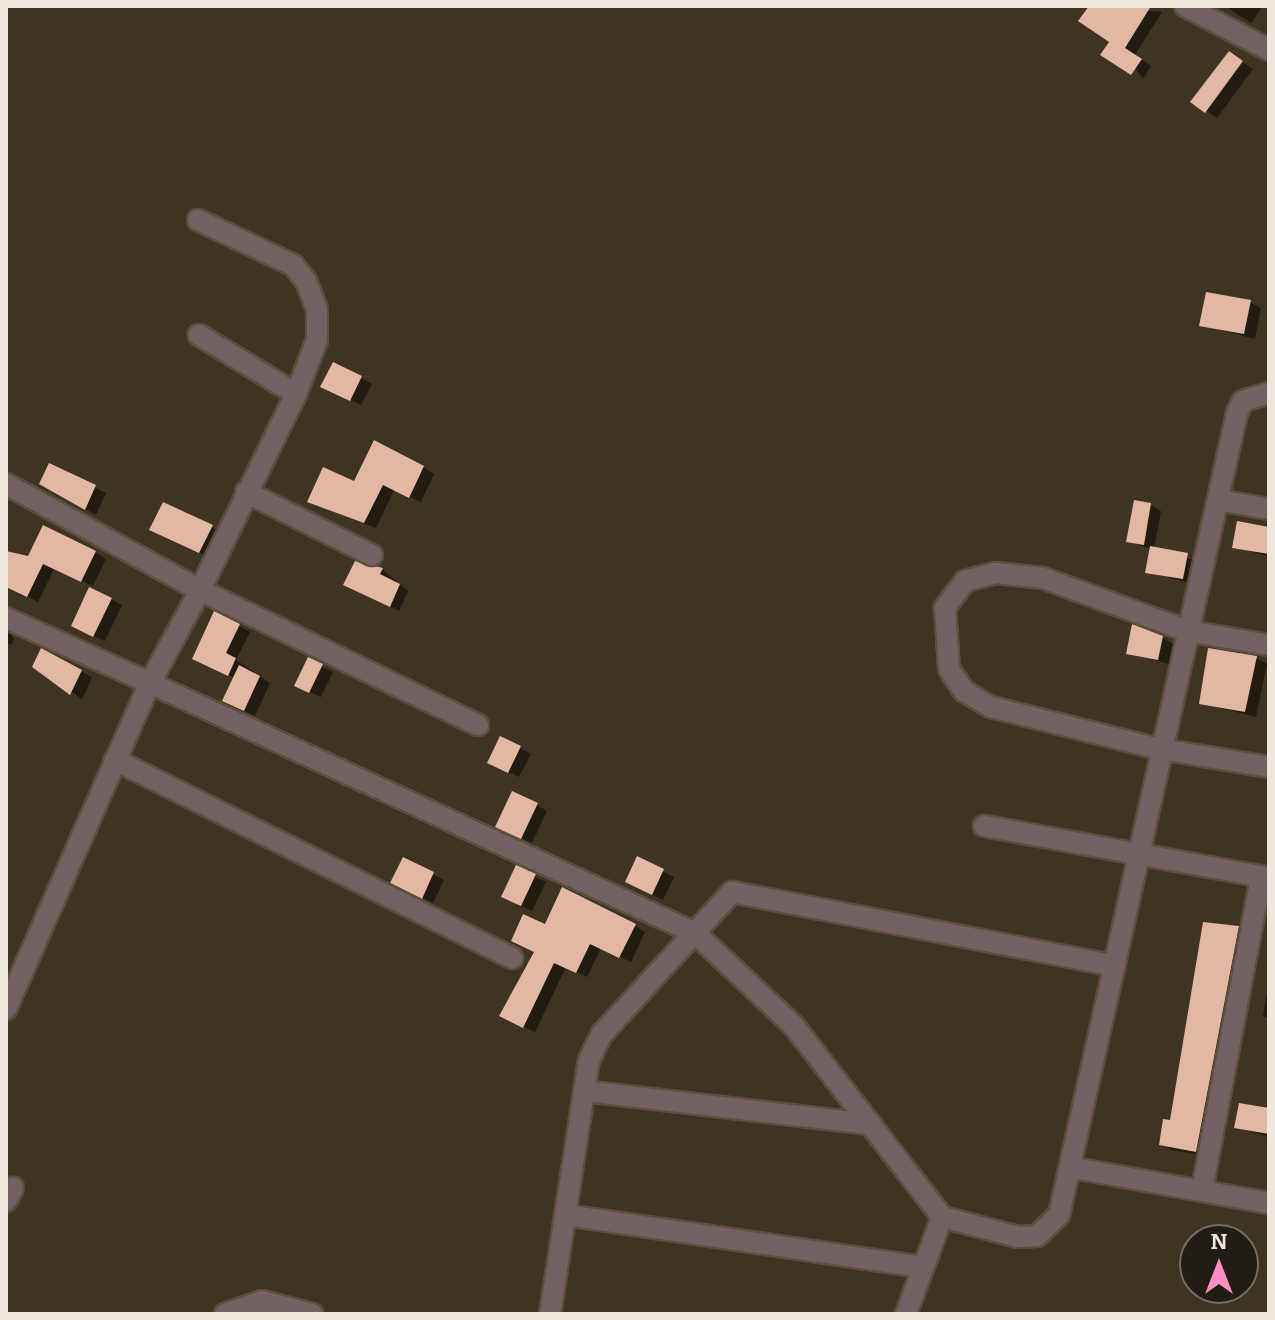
<!DOCTYPE html>
<html>
<head>
<meta charset="utf-8">
<style>
  body { margin:0 }
  #map { position:relative; width:1275px; height:1320px; overflow:hidden; background:#3f3321; font-family:Bitter,serif }
  div>[style] { position:absolute }
  .shadow>* { inset:0; background:#0007 }
  .building>* { inset:0; background:#e2b7a3 }
  .roads { filter:drop-shadow(2px 0 #5b503f) drop-shadow(-2px 0 #5b503f) drop-shadow(0 2px #5b503f) drop-shadow(0 -2px #5b503f) }
  .minor>* { height:20px; margin:-10px; padding:0 10px; transform-origin:10px; border-radius:10px; background:#756163 }
  span { translate:-50% -50%; white-space:nowrap; text-align:center; line-height:1.15; -webkit-text-stroke:8px #211c14; paint-order:stroke }
  .frame { position:absolute; inset:0; border:8px solid #efe7dc; pointer-events:none }
  .north { position:absolute; left:1179px; top:1224px; width:80px; height:80px; box-sizing:border-box; background:#211c14; border:2px solid #736d64; border-radius:50%; rotate:0deg; font-size:22px; font-weight:700; line-height:32px; text-align:center; color:#efe7dc }
  .north::after { content:''; display:block; margin:auto; width:28px; height:36px; background:#fd8ec0; clip-path:polygon(50% 0,100% 100%,50% 72%,0 100%) }
</style>
</head>
<body>
<div id="map">
  <div class="shadow">
    <i style="clip-path:polygon(1091px 6px,1162px 12px,1135px 55px,1151px 66px,1143px 79px)"></i>
    <i style="clip-path:polygon(1225px 6px,1263px 6px,1251px 23px)"></i>
    <i style="clip-path:polygon(1240px 60px,1253px 69px,1217px 118px,1206px 111px)"></i>
    <i style="clip-path:polygon(1250px 302px,1261px 308px,1255px 339px,1202px 325px)"></i>
    <i style="clip-path:polygon(361px 378px,372px 384px,361px 405px,334px 392px)"></i>
    <i style="clip-path:polygon(50px 465px,106px 493px,96px 515px,41px 483px)"></i>
    <i style="clip-path:polygon(423px 467px,434px 474px,421px 502px,394px 490px,376px 528px,309px 501px)"></i>
    <i style="clip-path:polygon(1150px 505px,1161px 511px,1154px 549px,1198px 561px,1194px 584px,1147px 572px,1151px 549px,1128px 541px)"></i>
    <i style="clip-path:polygon(212px 527px,228px 537px,217px 561px,169px 539px)"></i>
    <i style="clip-path:polygon(1269px 531px,1269px 557px,1234px 546px)"></i>
    <i style="clip-path:polygon(6px 551px,29px 559px,95px 552px,106px 559px,93px 586px,54px 569px,38px 602px,6px 583px)"></i>
    <i style="clip-path:polygon(356px 563px,383px 570px,408px 591px,399px 611px,355px 589px)"></i>
    <i style="clip-path:polygon(111px 599px,122px 605px,105px 641px,84px 632px)"></i>
    <i style="clip-path:polygon(239px 626px,250px 632px,236px 660px,270px 683px,255px 716px,235px 706px,235px 678px,205px 664px)"></i>
    <i style="clip-path:polygon(6px 628px,14px 639px,11px 645px,6px 642px)"></i>
    <i style="clip-path:polygon(1162px 637px,1173px 644px,1169px 664px,1129px 653px)"></i>
    <i style="clip-path:polygon(1256px 658px,1267px 664px,1256px 717px,1201px 703px)"></i>
    <i style="clip-path:polygon(309px 660px,333px 672px,321px 697px,308px 691px)"></i>
    <i style="clip-path:polygon(34px 666px,81px 671px,92px 678px,82px 699px)"></i>
    <i style="clip-path:polygon(520px 748px,531px 754px,519px 777px,500px 768px)"></i>
    <i style="clip-path:polygon(537px 805px,547px 811px,532px 843px,508px 832px)"></i>
    <i style="clip-path:polygon(638px 859px,674px 877px,663px 900px,638px 888px)"></i>
    <i style="clip-path:polygon(404px 860px,444px 880px,433px 903px,404px 888px)"></i>
    <i style="clip-path:polygon(517px 868px,546px 882px,532px 911px,514px 902px)"></i>
    <i style="clip-path:polygon(546px 926px,635px 926px,645px 932px,631px 962px,601px 948px,587px 977px,566px 967px,535px 1032px,512px 1021px)"></i>
    <i style="clip-path:polygon(1238px 928px,1249px 934px,1207px 1156px,1172px 1150px,1161px 1144px)"></i>
    <i style="clip-path:polygon(1269px 981px,1269px 1019px,1263px 1016px)"></i>
    <i style="clip-path:polygon(1269px 1110px,1269px 1137px,1237px 1127px)"></i>
  </div>
  <div class="building">
    <i style="clip-path:polygon(1089px 6px,1151px 6px,1125px 48px,1142px 59px,1131px 75px,1100px 55px,1109px 42px,1078px 21px)"></i>
    <i style="clip-path:polygon(1229px 51px,1243px 61px,1205px 113px,1190px 102px)"></i>
    <i style="clip-path:polygon(1206px 292px,1251px 300px,1244px 334px,1199px 326px)"></i>
    <i style="clip-path:polygon(333px 362px,362px 376px,350px 401px,320px 387px)"></i>
    <i style="clip-path:polygon(374px 440px,424px 466px,409px 498px,383px 485px,364px 523px,307px 502px,323px 467px,354px 481px)"></i>
    <i style="clip-path:polygon(49px 463px,96px 485px,85px 510px,39px 484px)"></i>
    <i style="clip-path:polygon(1134px 500px,1151px 503px,1144px 545px,1126px 542px)"></i>
    <i style="clip-path:polygon(163px 502px,213px 525px,199px 553px,149px 530px)"></i>
    <i style="clip-path:polygon(1237px 521px,1269px 527px,1269px 554px,1232px 548px)"></i>
    <i style="clip-path:polygon(43px 525px,96px 551px,81px 582px,43px 564px,27px 597px,6px 587px,6px 551px,28px 556px)"></i>
    <i style="clip-path:polygon(1150px 546px,1188px 553px,1183px 579px,1145px 573px)"></i>
    <i style="clip-path:polygon(355px 561px,383px 568px,380px 574px,400px 584px,390px 607px,343px 585px)"></i>
    <i style="clip-path:polygon(89px 587px,112px 598px,93px 637px,71px 626px)"></i>
    <i style="clip-path:polygon(214px 611px,240px 624px,226px 653px,236px 658px,228px 676px,192px 659px)"></i>
    <i style="clip-path:polygon(1132px 624px,1163px 636px,1158px 660px,1126px 654px)"></i>
    <i style="clip-path:polygon(41px 648px,82px 670px,70px 695px,32px 667px)"></i>
    <i style="clip-path:polygon(1208px 648px,1257px 656px,1245px 712px,1199px 704px)"></i>
    <i style="clip-path:polygon(308px 657px,323px 664px,309px 693px,294px 686px)"></i>
    <i style="clip-path:polygon(239px 665px,260px 676px,244px 711px,222px 701px)"></i>
    <i style="clip-path:polygon(500px 736px,521px 746px,508px 773px,487px 763px)"></i>
    <i style="clip-path:polygon(512px 791px,538px 803px,521px 839px,495px 827px)"></i>
    <i style="clip-path:polygon(637px 856px,664px 869px,652px 895px,625px 882px)"></i>
    <i style="clip-path:polygon(403px 857px,434px 872px,422px 899px,390px 883px)"></i>
    <i style="clip-path:polygon(516px 865px,536px 874px,521px 906px,501px 897px)"></i>
    <i style="clip-path:polygon(562px 887px,636px 924px,619px 958px,590px 944px,576px 973px,554px 963px,523px 1028px,499px 1016px,534px 952px,511px 941px,523px 914px,545px 924px)"></i>
    <i style="clip-path:polygon(1203px 922px,1239px 926px,1196px 1152px,1159px 1145px,1163px 1119px,1170px 1120px)"></i>
    <i style="clip-path:polygon(1239px 1103px,1269px 1108px,1269px 1134px,1234px 1128px)"></i>
  </div>
  <div class="roads">
    <div class="minor">
      <i style="left:1185px;top:6px;width:95px;rotate:27.6deg"></i>
      <i style="left:198px;top:220px;width:105px;rotate:25.3deg"></i>
      <i style="left:293px;top:265px;width:21px;rotate:51deg"></i>
      <i style="left:306px;top:281px;width:30px;rotate:69deg"></i>
      <i style="left:317px;top:309px;width:31px;rotate:90deg"></i>
      <i style="left:317px;top:340px;width:58px;rotate:111.3deg"></i>
      <i style="left:6px;top:484px;width:221px;rotate:28.7deg"></i>
      <i style="left:200px;top:590px;width:218px;rotate:-63.9deg"></i>
      <i style="left:296px;top:394px;width:114px;rotate:-148.7deg"></i>
      <i style="left:246px;top:492px;width:141px;rotate:26.6deg"></i>
      <i style="left:1218px;top:500px;width:52px;rotate:10deg"></i>
      <i style="left:6px;top:618px;width:158px;rotate:24.3deg"></i>
      <i style="left:150px;top:683px;width:106px;rotate:-61.7deg"></i>
      <i style="left:200px;top:590px;width:309px;rotate:25.9deg"></i>
      <i style="left:1269px;top:645px;width:82px;rotate:-170.2deg"></i>
      <i style="left:1188px;top:631px;width:154px;rotate:-159.9deg"></i>
      <i style="left:1043px;top:578px;width:47px;rotate:-173.9deg"></i>
      <i style="left:996px;top:573px;width:32px;rotate:166deg"></i>
      <i style="left:965px;top:581px;width:34px;rotate:127deg"></i>
      <i style="left:945px;top:608px;width:61px;rotate:86.2deg"></i>
      <i style="left:949px;top:669px;width:27px;rotate:56deg"></i>
      <i style="left:964px;top:691px;width:31px;rotate:31deg"></i>
      <i style="left:991px;top:707px;width:174px;rotate:14deg"></i>
      <i style="left:1160px;top:749px;width:110px;rotate:9.4deg"></i>
      <i style="left:115px;top:760px;width:444px;rotate:26.5deg"></i>
      <i style="left:984px;top:826px;width:290px;rotate:10.3deg"></i>
      <i style="left:6px;top:1009px;width:356px;rotate:-66.2deg"></i>
      <i style="left:150px;top:683px;width:600px;rotate:24.64deg"></i>
      <i style="left:695px;top:933px;width:136px;rotate:43.2deg"></i>
      <i style="left:794px;top:1026px;width:242px;rotate:52.2deg"></i>
      <i style="left:584px;top:1091px;width:289px;rotate:6.6deg"></i>
      <i style="left:1074px;top:1168px;width:198px;rotate:10.2deg"></i>
      <i style="left:1202px;top:1190px;width:319px;rotate:-79.3deg"></i>
      <i style="left:6px;top:1201px;width:15px;rotate:-62deg"></i>
      <i style="left:566px;top:1215px;width:359px;rotate:8.3deg"></i>
      <i style="left:225px;top:1314px;width:39px;rotate:-19deg"></i>
      <i style="left:262px;top:1301px;width:52px;rotate:14.6deg"></i>
      <i style="left:550px;top:1314px;width:257px;rotate:-81.3deg"></i>
      <i style="left:589px;top:1060px;width:28px;rotate:-64deg"></i>
      <i style="left:601px;top:1035px;width:194px;rotate:-47.5deg"></i>
      <i style="left:732px;top:892px;width:390px;rotate:10.9deg"></i>
      <i style="left:906px;top:1314px;width:103px;rotate:-69.6deg"></i>
      <i style="left:942px;top:1217px;width:79px;rotate:14.7deg"></i>
      <i style="left:1018px;top:1237px;width:19px;rotate:-3deg"></i>
      <i style="left:1037px;top:1236px;width:30px;rotate:-44deg"></i>
      <i style="left:1059px;top:1215px;width:822px;rotate:-77.49deg"></i>
      <i style="left:1237px;top:413px;width:13px;rotate:-63deg"></i>
      <i style="left:1243px;top:401px;width:27px;rotate:-17deg"></i>
    </div>
  </div>
  <div class="frame"></div>
  <div class="north">N</div>
</div>
</body>
</html>
